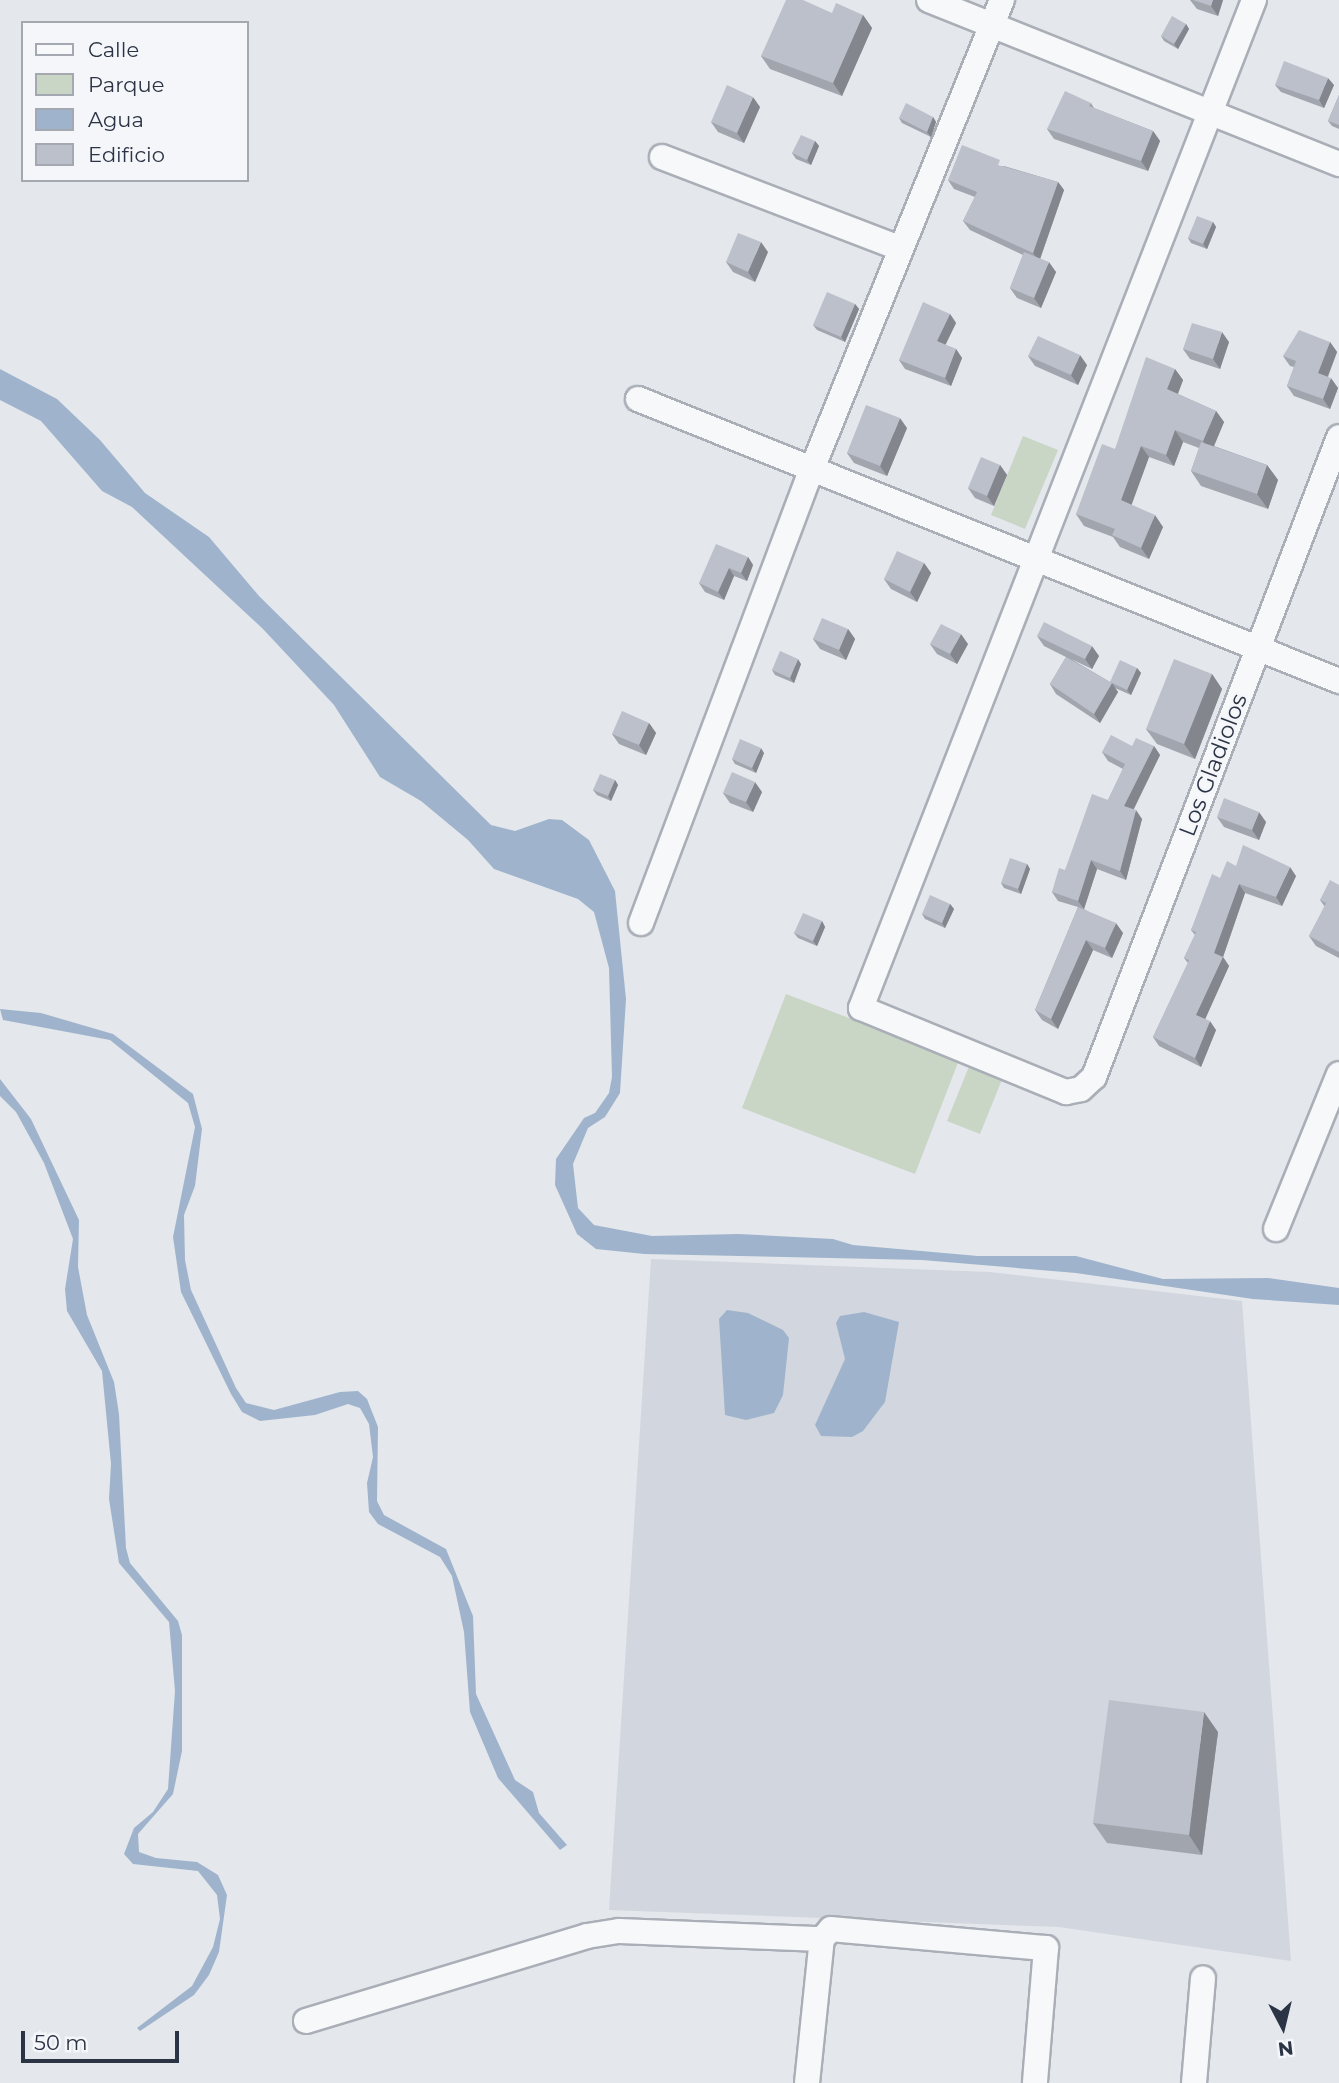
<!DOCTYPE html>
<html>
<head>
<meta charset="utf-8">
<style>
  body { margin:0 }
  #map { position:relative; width:1339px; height:2083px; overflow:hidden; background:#e4e7ec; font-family:Montserrat,sans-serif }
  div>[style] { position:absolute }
  .built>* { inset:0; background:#d2d6de }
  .green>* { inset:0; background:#c9d6c5 }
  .water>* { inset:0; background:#9fb4cc }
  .roads { filter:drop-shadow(2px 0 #a9aeb7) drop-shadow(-2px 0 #a9aeb7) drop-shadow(0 2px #a9aeb7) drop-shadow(0 -2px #a9aeb7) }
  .minor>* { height:24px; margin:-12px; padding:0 12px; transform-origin:12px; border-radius:12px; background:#f7f8fa }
  .wall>* { inset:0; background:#a1a5ae }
  .shaded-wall>* { inset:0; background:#83868d }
  .building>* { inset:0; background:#bbc0ca }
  span { translate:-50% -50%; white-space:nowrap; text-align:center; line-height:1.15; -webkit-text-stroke:5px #f4f6f9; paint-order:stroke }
  .street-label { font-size:23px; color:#2b3445 }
  .legend { position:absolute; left:21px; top:21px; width:228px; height:161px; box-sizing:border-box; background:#f4f6f9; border:2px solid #a4a8b1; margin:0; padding:9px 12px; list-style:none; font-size:21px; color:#2b3445 }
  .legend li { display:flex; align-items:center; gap:14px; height:35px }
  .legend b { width:35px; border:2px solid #a4a8b1 }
  .north { position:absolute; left:1248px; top:1992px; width:70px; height:70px; -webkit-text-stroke:5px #f4f6f9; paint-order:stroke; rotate:173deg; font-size:19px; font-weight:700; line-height:28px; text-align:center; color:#2b3445 }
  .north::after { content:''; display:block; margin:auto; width:24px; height:32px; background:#2b3445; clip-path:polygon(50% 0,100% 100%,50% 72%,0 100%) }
  .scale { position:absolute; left:21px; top:2031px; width:158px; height:32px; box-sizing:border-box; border:4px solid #2b3445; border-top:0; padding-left:9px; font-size:21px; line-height:24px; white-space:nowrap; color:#2b3445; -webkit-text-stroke:5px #f4f6f9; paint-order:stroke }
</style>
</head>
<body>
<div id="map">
  <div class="built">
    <i style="clip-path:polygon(651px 1259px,989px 1272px,1242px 1301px,1291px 1961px,1059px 1927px,609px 1910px)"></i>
  </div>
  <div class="green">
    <i style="clip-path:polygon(1023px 436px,1058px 450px,1025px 529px,991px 515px)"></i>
    <i style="clip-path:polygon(786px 994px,959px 1060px,915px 1174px,742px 1108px)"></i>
    <i style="clip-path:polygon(970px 1064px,1003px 1077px,980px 1134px,947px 1121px)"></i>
  </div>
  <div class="water">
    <i style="clip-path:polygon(0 369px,57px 399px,100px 440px,145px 493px,209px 537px,259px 596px,491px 825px,515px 831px,549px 819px,562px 820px,589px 840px,615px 891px,626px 999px,620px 1093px,605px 1117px,588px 1128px,573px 1164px,578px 1208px,594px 1225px,652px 1236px,738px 1234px,833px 1239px,853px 1245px,978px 1256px,1076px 1256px,1163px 1279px,1268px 1278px,1339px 1288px,1339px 1305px,1253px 1299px,1076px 1273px,922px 1260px,644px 1254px,596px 1249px,577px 1234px,555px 1185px,556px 1159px,584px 1118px,595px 1113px,609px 1093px,612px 1077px,609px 968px,594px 912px,578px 899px,494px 869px,468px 840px,421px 801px,380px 777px,334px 705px,263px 629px,132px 507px,102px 491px,41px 421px,0 400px)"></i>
    <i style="clip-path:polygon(0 1009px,41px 1013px,113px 1034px,193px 1094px,202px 1129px,195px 1186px,184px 1215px,185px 1260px,191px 1290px,236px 1388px,246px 1403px,274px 1410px,340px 1392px,358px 1391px,367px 1399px,378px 1427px,377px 1501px,384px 1515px,446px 1549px,473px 1616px,476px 1694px,515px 1780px,533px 1792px,539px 1813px,567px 1845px,560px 1850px,498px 1778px,470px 1712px,464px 1632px,452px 1576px,440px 1557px,378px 1524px,369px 1512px,367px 1483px,373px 1457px,369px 1424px,360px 1408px,348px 1404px,315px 1415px,260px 1421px,242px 1412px,231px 1394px,181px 1292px,173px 1237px,195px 1127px,188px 1103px,110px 1040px,3px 1020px)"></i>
    <i style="clip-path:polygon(0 1079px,31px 1119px,79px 1220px,78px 1267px,87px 1315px,114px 1382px,119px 1414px,126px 1548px,130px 1563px,178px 1621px,182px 1635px,182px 1751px,173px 1794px,138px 1834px,139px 1852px,156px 1858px,197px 1862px,218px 1875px,227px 1895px,219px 1952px,209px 1975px,194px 1995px,140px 2031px,137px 2028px,192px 1986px,213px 1947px,220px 1919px,217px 1895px,198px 1871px,133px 1864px,124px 1854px,134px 1828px,153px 1812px,168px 1789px,175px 1691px,169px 1622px,119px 1563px,109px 1499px,111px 1464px,102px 1371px,67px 1311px,65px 1289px,73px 1239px,44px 1163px,16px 1112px,0 1096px)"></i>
    <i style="clip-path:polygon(727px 1310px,748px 1313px,783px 1330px,789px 1338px,783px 1395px,774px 1413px,746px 1420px,725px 1415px,719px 1319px)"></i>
    <i style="clip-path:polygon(864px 1312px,899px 1322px,885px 1402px,863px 1431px,852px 1437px,821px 1436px,815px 1425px,845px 1359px,836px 1323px,840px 1316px)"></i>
  </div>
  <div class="roads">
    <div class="minor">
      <i style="left:929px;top:0;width:442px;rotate:21.8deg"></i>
      <i style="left:1254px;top:0;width:1082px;rotate:111.3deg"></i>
      <i style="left:861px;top:1008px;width:222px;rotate:22.3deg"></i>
      <i style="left:1066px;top:1092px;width:15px;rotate:-11deg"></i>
      <i style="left:1081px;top:1089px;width:18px;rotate:-43deg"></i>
      <i style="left:1094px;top:1077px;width:685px;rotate:-69.05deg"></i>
      <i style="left:662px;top:157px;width:254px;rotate:21deg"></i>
      <i style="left:638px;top:399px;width:756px;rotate:21.91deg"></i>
      <i style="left:641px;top:923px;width:485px;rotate:-69.4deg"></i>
      <i style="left:812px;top:469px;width:506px;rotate:-67.95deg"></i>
      <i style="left:1276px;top:1229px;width:167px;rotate:-67.9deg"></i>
      <i style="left:306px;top:2021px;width:294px;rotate:-16.8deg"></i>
      <i style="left:587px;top:1936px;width:32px;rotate:-9deg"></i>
      <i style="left:619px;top:1931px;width:203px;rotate:2.3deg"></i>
      <i style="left:807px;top:2083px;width:145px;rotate:-84.1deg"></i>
      <i style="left:822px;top:1939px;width:13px;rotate:-48deg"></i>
      <i style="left:831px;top:1929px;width:216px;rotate:5.1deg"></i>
      <i style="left:1046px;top:1948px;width:135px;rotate:94.7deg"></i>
      <i style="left:1194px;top:2083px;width:105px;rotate:-85.1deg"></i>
    </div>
  </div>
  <div class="wall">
    <i style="clip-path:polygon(1190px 0,1223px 0,1218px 16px,1197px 9px)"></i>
    <i style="clip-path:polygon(832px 13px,863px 15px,872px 28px,842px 96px,770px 69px,761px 56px)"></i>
    <i style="clip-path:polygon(1186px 24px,1189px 29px,1178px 49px,1164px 41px,1161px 36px)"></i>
    <i style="clip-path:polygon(1275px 85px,1334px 85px,1324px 108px,1281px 92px)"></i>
    <i style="clip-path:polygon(1339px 95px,1339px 129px,1332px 126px,1328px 121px)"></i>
    <i style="clip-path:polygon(1091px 103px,1094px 108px,1153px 131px,1160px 141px,1148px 171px,1054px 139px,1047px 129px)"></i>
    <i style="clip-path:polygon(760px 107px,744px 143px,718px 132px,711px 122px)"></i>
    <i style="clip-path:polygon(933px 117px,936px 122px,931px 137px,902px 123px,899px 118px)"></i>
    <i style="clip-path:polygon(815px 141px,819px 146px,811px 165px,796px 159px,792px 153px)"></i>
    <i style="clip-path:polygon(1004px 166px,1058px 182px,1064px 190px,1040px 259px,1056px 272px,1041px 308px,1017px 298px,1010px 288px,1023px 255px,970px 230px,963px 221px,975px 197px,954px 189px,948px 180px)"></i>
    <i style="clip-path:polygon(1213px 222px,1216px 227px,1207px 249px,1191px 243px,1188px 238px)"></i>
    <i style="clip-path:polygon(768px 252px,755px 282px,733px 272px,726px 262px)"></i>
    <i style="clip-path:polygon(855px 304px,859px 309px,845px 342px,817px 330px,813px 325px)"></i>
    <i style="clip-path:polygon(950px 314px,956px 323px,945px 345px,956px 349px,962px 358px,951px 386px,905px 369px,899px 360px)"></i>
    <i style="clip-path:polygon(1229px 342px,1220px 369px,1190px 359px,1183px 349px)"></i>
    <i style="clip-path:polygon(1330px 342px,1337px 352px,1328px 377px,1338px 388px,1330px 409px,1294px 396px,1287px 386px,1294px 367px,1290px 366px,1283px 356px)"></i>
    <i style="clip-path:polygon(1028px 356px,1087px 365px,1078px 385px,1035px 366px)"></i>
    <i style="clip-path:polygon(1175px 369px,1183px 380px,1178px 394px,1216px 411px,1224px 422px,1214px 446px,1267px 465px,1278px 480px,1268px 509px,1201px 486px,1191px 471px,1199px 448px,1183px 442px,1174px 466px,1149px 457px,1131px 505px,1163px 527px,1149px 559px,1120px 547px,1113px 537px,1084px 526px,1076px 514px,1115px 449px)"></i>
    <i style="clip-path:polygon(907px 428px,887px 476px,854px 463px,847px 453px)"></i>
    <i style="clip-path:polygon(1000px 465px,1007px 475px,994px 506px,975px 498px,968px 488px)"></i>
    <i style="clip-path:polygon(748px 557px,753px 565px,747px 581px,734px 576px,724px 600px,705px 592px,699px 583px)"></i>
    <i style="clip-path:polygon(924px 563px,931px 573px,917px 602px,891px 589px,884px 579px)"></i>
    <i style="clip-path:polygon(848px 629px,855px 639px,846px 660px,820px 649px,813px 639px)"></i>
    <i style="clip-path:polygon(1037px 636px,1099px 656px,1092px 669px,1071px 659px,1110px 682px,1137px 668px,1141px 673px,1131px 695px,1115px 688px,1118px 692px,1100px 723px,1056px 694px,1050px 684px,1066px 657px,1044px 646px)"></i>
    <i style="clip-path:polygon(930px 644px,968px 644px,957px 664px,937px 654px)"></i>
    <i style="clip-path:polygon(801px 664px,794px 683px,775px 675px,772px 670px)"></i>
    <i style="clip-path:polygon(1212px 674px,1222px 689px,1195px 759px,1157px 744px,1146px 729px)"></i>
    <i style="clip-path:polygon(649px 723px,656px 733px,646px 755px,619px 744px,612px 734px)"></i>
    <i style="clip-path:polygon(1132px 746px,1154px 746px,1160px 755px,1133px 809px,1142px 819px,1126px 880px,1097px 869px,1084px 909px,1123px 933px,1112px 958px,1093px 950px,1058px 1029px,1042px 1020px,1035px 1010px,1078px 907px,1058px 901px,1052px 892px,1108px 800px,1123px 769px,1108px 761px,1102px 752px)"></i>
    <i style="clip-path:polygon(764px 753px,756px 773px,735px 764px,732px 759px)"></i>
    <i style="clip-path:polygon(615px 780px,618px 785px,611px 801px,597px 795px,593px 790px)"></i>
    <i style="clip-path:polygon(762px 792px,753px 812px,730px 803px,723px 793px)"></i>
    <i style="clip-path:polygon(1217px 817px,1266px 822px,1259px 840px,1224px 827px)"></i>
    <i style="clip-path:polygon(1027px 864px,1030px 869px,1021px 894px,1004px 888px,1001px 883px)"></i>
    <i style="clip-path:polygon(1296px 876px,1282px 906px,1245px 893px,1223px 957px,1229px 966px,1205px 1019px,1216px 1030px,1201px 1067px,1159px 1046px,1153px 1037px,1188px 963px,1184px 958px,1195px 935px,1191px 930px,1220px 878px)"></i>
    <i style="clip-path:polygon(1339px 885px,1339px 958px,1316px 946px,1309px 936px,1325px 907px,1320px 900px)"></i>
    <i style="clip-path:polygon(950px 904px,954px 909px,945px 928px,925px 919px,922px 914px)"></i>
    <i style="clip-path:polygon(822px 921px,825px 927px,817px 946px,798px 938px,794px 933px)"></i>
    <i style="clip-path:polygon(1218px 1732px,1202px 1855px,1107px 1843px,1093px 1823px)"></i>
  </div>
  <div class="shaded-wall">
    <i style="clip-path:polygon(1213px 0,1223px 0,1218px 16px,1211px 6px)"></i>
    <i style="clip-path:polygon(863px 15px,872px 28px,842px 96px,833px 83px)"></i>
    <i style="clip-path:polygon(1186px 24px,1189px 29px,1178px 49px,1174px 44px)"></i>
    <i style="clip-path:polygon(1328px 78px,1334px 85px,1324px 108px,1319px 100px)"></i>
    <i style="clip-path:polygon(753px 97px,760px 107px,744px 143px,737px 133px)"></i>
    <i style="clip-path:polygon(933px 117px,936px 122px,931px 137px,927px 132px)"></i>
    <i style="clip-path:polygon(1153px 131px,1160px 141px,1148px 171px,1141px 161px)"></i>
    <i style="clip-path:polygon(815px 141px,819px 146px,811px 165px,807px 160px)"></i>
    <i style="clip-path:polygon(1058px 182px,1064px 190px,1039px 262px,1033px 253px)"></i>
    <i style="clip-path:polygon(1213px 222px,1216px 227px,1207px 249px,1203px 244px)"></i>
    <i style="clip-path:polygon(761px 242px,768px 252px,755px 282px,748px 272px)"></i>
    <i style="clip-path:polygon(1049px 262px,1056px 272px,1041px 308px,1034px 298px)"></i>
    <i style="clip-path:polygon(855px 304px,859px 309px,845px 342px,841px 337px)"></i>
    <i style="clip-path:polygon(950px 314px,956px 323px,943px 350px,937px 341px)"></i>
    <i style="clip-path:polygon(1222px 332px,1229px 342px,1220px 369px,1213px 359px)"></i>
    <i style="clip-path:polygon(1330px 342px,1337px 352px,1325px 383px,1318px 373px)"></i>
    <i style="clip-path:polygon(956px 349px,962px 358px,951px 386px,945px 378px)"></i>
    <i style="clip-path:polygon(1080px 355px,1087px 365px,1078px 385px,1071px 375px)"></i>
    <i style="clip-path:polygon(1175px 369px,1183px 380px,1175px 401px,1167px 389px)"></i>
    <i style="clip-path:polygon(1331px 378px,1338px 388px,1330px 409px,1323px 399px)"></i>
    <i style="clip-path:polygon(1216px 411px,1224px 422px,1211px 453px,1203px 441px)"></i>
    <i style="clip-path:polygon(900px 418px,907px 428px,887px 476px,880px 466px)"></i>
    <i style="clip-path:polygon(1175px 430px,1183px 442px,1174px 466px,1166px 455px)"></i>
    <i style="clip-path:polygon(1141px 446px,1149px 457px,1129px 512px,1121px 500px)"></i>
    <i style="clip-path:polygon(1000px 465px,1007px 475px,994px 506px,987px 496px)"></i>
    <i style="clip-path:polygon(1267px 465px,1278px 480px,1268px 509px,1257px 494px)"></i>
    <i style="clip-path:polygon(1155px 515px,1163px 527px,1149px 559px,1141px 548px)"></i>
    <i style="clip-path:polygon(748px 557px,753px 565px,747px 581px,741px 573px)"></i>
    <i style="clip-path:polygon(924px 563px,931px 573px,917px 602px,910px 592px)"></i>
    <i style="clip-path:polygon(729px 568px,734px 576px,724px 600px,718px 592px)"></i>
    <i style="clip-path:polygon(848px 629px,855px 639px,846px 660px,839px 650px)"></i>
    <i style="clip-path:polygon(961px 634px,968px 644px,957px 664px,950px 654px)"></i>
    <i style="clip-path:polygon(1092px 646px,1099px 656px,1092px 669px,1085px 659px)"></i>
    <i style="clip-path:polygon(798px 659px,801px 664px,794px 683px,790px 678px)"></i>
    <i style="clip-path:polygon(1137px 668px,1141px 673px,1131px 695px,1127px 690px)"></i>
    <i style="clip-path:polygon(1212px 674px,1222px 689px,1195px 759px,1184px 744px)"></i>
    <i style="clip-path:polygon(1112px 683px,1118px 692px,1100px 723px,1094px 714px)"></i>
    <i style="clip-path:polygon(649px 723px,656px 733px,646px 755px,639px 745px)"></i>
    <i style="clip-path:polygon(1154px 746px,1160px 755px,1131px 815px,1124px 806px)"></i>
    <i style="clip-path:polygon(761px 748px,764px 753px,756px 773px,752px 768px)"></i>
    <i style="clip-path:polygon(615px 780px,618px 785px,611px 801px,608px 796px)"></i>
    <i style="clip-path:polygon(755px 782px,762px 792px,753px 812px,746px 802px)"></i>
    <i style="clip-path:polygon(1136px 810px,1142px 819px,1126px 880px,1120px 871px)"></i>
    <i style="clip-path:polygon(1259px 812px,1266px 822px,1259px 840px,1252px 830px)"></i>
    <i style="clip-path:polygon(1091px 860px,1097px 869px,1084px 909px,1078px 901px)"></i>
    <i style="clip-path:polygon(1027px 864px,1030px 869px,1021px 894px,1018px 889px)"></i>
    <i style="clip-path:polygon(1290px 867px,1296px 876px,1282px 906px,1276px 897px)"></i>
    <i style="clip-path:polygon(1239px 884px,1245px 893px,1223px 957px,1229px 966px,1203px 1024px,1196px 1015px,1214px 953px)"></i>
    <i style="clip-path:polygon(950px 904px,954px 909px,945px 928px,942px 923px)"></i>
    <i style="clip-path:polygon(822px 921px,825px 927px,817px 946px,813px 941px)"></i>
    <i style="clip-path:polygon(1116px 923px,1123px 933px,1112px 958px,1105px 948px)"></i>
    <i style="clip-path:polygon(1086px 940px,1093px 950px,1058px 1029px,1051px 1019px)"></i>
    <i style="clip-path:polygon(1210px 1021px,1216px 1030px,1201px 1067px,1195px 1058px)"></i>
    <i style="clip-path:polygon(1204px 1712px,1218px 1732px,1202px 1855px,1189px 1835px)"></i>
  </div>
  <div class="building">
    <i style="clip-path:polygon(786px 0,803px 0,832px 13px,836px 3px,863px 15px,833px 83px,761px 56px)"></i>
    <i style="clip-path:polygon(1193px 0,1213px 0,1211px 6px)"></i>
    <i style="clip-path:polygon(1172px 16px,1186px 24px,1174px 44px,1161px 36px)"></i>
    <i style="clip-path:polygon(1284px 61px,1328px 78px,1319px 100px,1275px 85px)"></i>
    <i style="clip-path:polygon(727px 85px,753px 97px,737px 133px,711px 122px)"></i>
    <i style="clip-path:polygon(1065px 91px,1091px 103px,1089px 106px,1153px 131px,1141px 161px,1047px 129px)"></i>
    <i style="clip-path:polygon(1339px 95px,1339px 125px,1328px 121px)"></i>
    <i style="clip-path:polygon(906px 103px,933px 117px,927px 132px,899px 118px)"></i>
    <i style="clip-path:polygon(801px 135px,815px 141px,807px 160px,792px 153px)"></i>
    <i style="clip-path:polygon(962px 145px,1000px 160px,998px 165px,1058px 182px,1033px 253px,963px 221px,977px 192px,948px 180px)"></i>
    <i style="clip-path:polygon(1197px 216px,1213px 222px,1203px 244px,1188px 238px)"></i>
    <i style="clip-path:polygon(738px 233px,761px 242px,748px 272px,726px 262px)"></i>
    <i style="clip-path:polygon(1024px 252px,1049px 262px,1034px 298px,1010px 288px)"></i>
    <i style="clip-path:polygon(827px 292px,855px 304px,841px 337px,813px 325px)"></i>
    <i style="clip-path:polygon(923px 302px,950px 314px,937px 341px,956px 349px,945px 378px,899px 360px)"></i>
    <i style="clip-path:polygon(1192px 323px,1222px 332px,1213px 359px,1183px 349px)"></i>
    <i style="clip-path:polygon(1299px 330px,1330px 342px,1318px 373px,1331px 378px,1323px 399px,1287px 386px,1296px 361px,1283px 356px)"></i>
    <i style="clip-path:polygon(1038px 336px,1080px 355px,1071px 375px,1028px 356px)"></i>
    <i style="clip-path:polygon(1146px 357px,1175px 369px,1167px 389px,1216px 411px,1203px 441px,1175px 430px,1166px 455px,1141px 446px,1121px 500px,1155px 515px,1141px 548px,1112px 535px,1115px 529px,1076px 514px,1102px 444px,1115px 449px)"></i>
    <i style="clip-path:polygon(866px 405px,900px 418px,880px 466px,847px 453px)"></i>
    <i style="clip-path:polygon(1201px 442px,1267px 465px,1257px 494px,1191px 471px)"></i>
    <i style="clip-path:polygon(981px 457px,1000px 465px,987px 496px,968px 488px)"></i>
    <i style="clip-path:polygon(716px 544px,748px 557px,741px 573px,729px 568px,718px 592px,699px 583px)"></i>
    <i style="clip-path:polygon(897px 551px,924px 563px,910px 592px,884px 579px)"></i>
    <i style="clip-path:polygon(822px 618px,848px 629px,839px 650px,813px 639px)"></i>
    <i style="clip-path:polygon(1044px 622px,1092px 646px,1085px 659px,1037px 636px)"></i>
    <i style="clip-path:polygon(941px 624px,961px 634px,950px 654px,930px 644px)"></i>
    <i style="clip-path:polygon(780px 651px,798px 659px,790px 678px,772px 670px)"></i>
    <i style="clip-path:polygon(1066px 657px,1112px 683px,1094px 714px,1050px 684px)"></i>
    <i style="clip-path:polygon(1174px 659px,1212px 674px,1184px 744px,1146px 729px)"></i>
    <i style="clip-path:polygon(1120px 660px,1137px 668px,1127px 690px,1110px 682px)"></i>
    <i style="clip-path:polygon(622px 711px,649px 723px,639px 745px,612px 734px)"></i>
    <i style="clip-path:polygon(1111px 735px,1132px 746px,1136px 738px,1154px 746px,1124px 806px,1136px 810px,1120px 871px,1091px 860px,1078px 901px,1052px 892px,1059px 868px,1065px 870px,1092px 794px,1108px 800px,1125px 764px,1102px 752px)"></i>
    <i style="clip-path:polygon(740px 739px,761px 748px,752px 768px,732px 759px)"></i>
    <i style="clip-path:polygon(732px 772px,755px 782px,746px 802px,723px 793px)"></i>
    <i style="clip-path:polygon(600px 774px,615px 780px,608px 796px,593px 790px)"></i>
    <i style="clip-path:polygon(1224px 798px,1259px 812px,1252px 830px,1217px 817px)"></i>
    <i style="clip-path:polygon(1243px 845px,1290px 867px,1276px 897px,1239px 884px,1214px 953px,1223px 957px,1196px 1015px,1210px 1021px,1195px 1058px,1153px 1037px,1189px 960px,1184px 958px,1196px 932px,1191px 930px,1212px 874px,1220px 878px,1227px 861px,1236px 866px)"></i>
    <i style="clip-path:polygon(1010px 858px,1027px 864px,1018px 889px,1001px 883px)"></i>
    <i style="clip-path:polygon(1330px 880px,1339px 885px,1339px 952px,1309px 936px,1326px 903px,1320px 900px)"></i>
    <i style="clip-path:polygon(930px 895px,950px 904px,942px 923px,922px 914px)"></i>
    <i style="clip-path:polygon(1078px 907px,1116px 923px,1105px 948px,1086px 940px,1051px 1019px,1035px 1010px)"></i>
    <i style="clip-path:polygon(803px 913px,822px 921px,813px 941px,794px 933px)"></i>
    <i style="clip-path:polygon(1109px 1700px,1204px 1712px,1189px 1835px,1093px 1823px)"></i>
  </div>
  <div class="street-label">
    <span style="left:1213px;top:765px;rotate:-69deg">Los Gladiolos</span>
  </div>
  <ul class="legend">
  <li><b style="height:9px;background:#f7f8fa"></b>Calle</li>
  <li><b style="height:19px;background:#c9d6c5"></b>Parque</li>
  <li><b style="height:19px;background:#9fb4cc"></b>Agua</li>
  <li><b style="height:19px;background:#bbc0ca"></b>Edificio</li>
  </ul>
  <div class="north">N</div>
  <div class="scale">50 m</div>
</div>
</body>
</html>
